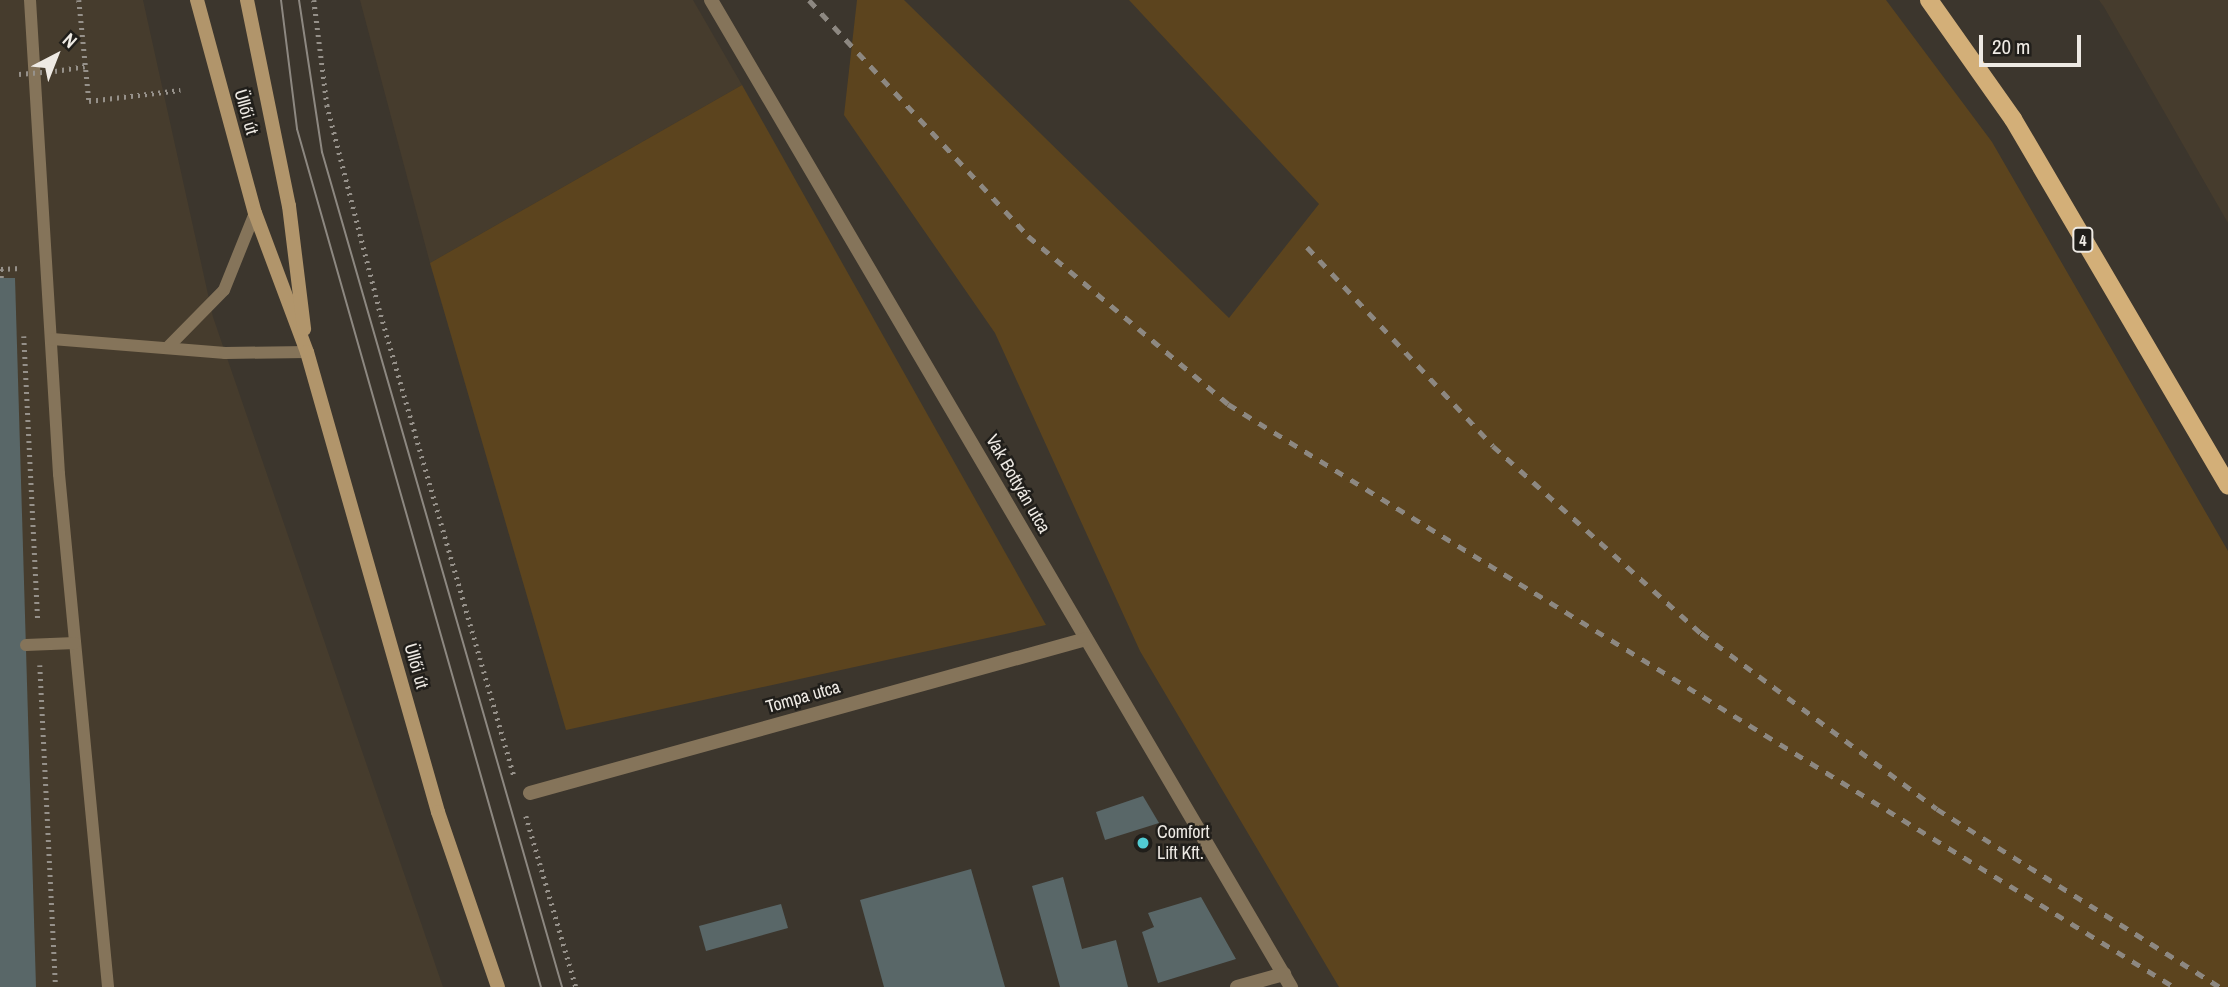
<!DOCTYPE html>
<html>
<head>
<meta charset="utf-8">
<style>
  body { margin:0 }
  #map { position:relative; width:2228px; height:987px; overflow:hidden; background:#3c362d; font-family:"Archivo Narrow",sans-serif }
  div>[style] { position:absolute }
  .built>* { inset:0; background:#463c2d }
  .green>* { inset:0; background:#5c441e }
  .building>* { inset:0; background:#596768 }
  .path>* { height:4.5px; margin-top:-2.25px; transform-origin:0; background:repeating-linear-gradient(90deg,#96918a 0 2px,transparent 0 7px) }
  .lane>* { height:12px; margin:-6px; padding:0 6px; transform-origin:6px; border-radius:6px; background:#85745a }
  .street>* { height:14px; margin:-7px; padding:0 7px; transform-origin:7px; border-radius:7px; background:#85745a }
  .secondary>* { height:14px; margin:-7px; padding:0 7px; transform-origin:7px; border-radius:7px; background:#b1956b }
  .primary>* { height:18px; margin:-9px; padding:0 9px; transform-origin:9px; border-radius:9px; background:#d3af78 }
  .tram>* { height:2px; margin:-1px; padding:0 1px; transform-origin:1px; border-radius:1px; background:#8d8881 }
  .rail>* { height:5px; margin-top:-2.5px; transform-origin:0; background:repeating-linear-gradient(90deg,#8d8881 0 9px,transparent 0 18px) }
  .path-bridge>* { height:4.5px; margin-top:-2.25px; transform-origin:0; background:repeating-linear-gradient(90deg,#96918a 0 2px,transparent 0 7px) }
  .dots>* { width:19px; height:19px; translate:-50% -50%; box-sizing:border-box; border:4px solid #201e1a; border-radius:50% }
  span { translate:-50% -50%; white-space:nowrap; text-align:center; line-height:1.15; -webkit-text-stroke:5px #201e1a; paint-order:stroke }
  .shield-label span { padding:2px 5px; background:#201e1a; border:2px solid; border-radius:5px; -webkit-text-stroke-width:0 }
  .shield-label { font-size:16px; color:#eeeae4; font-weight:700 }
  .street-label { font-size:18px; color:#eeeae4 }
  .poi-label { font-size:18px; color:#eeeae4 }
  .left { translate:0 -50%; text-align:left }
  .north { position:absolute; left:21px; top:21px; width:70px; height:70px; -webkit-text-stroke:5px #201e1a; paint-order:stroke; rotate:42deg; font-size:19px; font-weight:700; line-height:28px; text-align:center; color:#eeeae4 }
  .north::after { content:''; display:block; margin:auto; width:24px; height:32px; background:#eeeae4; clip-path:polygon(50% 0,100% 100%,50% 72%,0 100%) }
  .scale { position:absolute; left:1979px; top:35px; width:102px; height:32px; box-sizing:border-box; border:4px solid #eeeae4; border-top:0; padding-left:9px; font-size:21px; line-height:24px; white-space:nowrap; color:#eeeae4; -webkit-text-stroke:5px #201e1a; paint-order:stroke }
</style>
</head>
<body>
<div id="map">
  <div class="built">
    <i style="clip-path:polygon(0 0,143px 0,213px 317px,443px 987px,0 987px)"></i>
    <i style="clip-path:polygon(360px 0,693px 0,742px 85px,430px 263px)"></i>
    <i style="clip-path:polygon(2099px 0,2228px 0,2228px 223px,2104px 7px)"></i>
  </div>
  <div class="green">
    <i style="clip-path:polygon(857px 0,904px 0,1229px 318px,1319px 204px,1129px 0,1886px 0,1992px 142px,2228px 551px,2228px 987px,1339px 987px,1140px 651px,995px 333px,844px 115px)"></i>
    <i style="clip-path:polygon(742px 85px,1046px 625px,566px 730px,430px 263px)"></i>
  </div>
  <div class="building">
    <i style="clip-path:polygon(0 278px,15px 278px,36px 987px,0 987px)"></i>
    <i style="clip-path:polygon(1143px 796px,1159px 823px,1105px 840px,1096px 812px)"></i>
    <i style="clip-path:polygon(971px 869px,1005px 987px,884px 987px,860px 900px)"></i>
    <i style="clip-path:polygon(1063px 877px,1082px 949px,1116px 940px,1128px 987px,1060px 987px,1032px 886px)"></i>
    <i style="clip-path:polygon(1201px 897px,1236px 959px,1158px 983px,1142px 932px,1154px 927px,1148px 913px)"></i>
    <i style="clip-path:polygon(781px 904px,788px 928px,706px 951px,699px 926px)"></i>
  </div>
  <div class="path">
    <i style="left:79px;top:0;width:101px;rotate:84.3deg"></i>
    <i style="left:89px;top:101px;width:92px;rotate:-6.9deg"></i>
    <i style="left:314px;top:0;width:106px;rotate:82.9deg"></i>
    <i style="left:327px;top:105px;width:210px;rotate:75.6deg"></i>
    <i style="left:379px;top:308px;width:489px;rotate:73.9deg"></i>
    <i style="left:55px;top:71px;width:30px;rotate:-9deg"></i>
    <i style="left:1px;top:278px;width:9px;rotate:-90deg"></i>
    <i style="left:1px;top:269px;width:20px;rotate:-3deg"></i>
    <i style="left:24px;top:336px;width:285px;rotate:87.2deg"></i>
    <i style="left:40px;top:665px;width:322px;rotate:87.2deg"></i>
    <i style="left:526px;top:816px;width:178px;rotate:73.7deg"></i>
  </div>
  <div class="lane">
    <i style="left:30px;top:0;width:475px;rotate:86.5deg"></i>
    <i style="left:59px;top:474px;width:515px;rotate:84.54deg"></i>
    <i style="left:52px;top:339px;width:174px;rotate:4.6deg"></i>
    <i style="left:225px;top:353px;width:82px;rotate:-0.7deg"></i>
    <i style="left:169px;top:346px;width:78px;rotate:-45.5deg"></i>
    <i style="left:224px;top:290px;width:83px;rotate:-68.1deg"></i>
    <i style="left:26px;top:645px;width:49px;rotate:-2.3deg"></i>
  </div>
  <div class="street">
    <i style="left:711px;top:0;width:1145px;rotate:59.56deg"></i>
    <i style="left:530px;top:793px;width:577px;rotate:-15.48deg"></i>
    <i style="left:1237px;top:987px;width:49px;rotate:-15.5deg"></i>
  </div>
  <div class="secondary">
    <i style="left:197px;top:0;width:221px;rotate:74.8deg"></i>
    <i style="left:255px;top:213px;width:148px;rotate:69.5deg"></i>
    <i style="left:307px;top:352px;width:478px;rotate:74.1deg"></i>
    <i style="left:438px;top:812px;width:185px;rotate:71.1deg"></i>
    <i style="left:247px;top:0;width:210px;rotate:78.5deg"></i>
    <i style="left:289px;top:206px;width:124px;rotate:83deg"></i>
  </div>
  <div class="primary">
    <i style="left:1929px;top:0;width:146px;rotate:54.8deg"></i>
    <i style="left:2013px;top:119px;width:425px;rotate:59.6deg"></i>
  </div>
  <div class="tram">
    <i style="left:281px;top:0;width:130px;rotate:82.9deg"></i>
    <i style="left:297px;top:129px;width:892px;rotate:74.13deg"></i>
    <i style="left:299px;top:0;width:154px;rotate:81.4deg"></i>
    <i style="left:322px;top:152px;width:869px;rotate:73.96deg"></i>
  </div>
  <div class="rail">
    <i style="left:809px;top:0;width:322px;rotate:47.1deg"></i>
    <i style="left:1028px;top:236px;width:261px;rotate:40deg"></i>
    <i style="left:1228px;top:404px;width:1111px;rotate:31.64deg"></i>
    <i style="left:1307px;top:247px;width:272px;rotate:46.9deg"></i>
    <i style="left:1493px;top:446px;width:280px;rotate:42deg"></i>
    <i style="left:1701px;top:633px;width:294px;rotate:36.7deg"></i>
    <i style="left:1937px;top:809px;width:334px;rotate:32.2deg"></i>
  </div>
  <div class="path-bridge">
    <i style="left:19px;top:74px;width:35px;rotate:-5deg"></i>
  </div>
  <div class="dots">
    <i style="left:1143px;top:843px;background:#51ccd3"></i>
  </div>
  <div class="shield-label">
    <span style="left:2083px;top:240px">4</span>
  </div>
  <div class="street-label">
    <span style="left:246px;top:112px;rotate:74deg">Üllői út</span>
    <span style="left:1018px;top:484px;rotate:60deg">Vak Bottyán utca</span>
    <span style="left:416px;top:666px;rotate:74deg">Üllői út</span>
    <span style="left:803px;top:697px;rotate:-16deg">Tompa utca</span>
  </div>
  <div class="poi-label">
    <span class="left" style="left:1157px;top:843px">Comfort<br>Lift Kft.</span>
  </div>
  <div class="north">N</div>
  <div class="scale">20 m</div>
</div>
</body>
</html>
